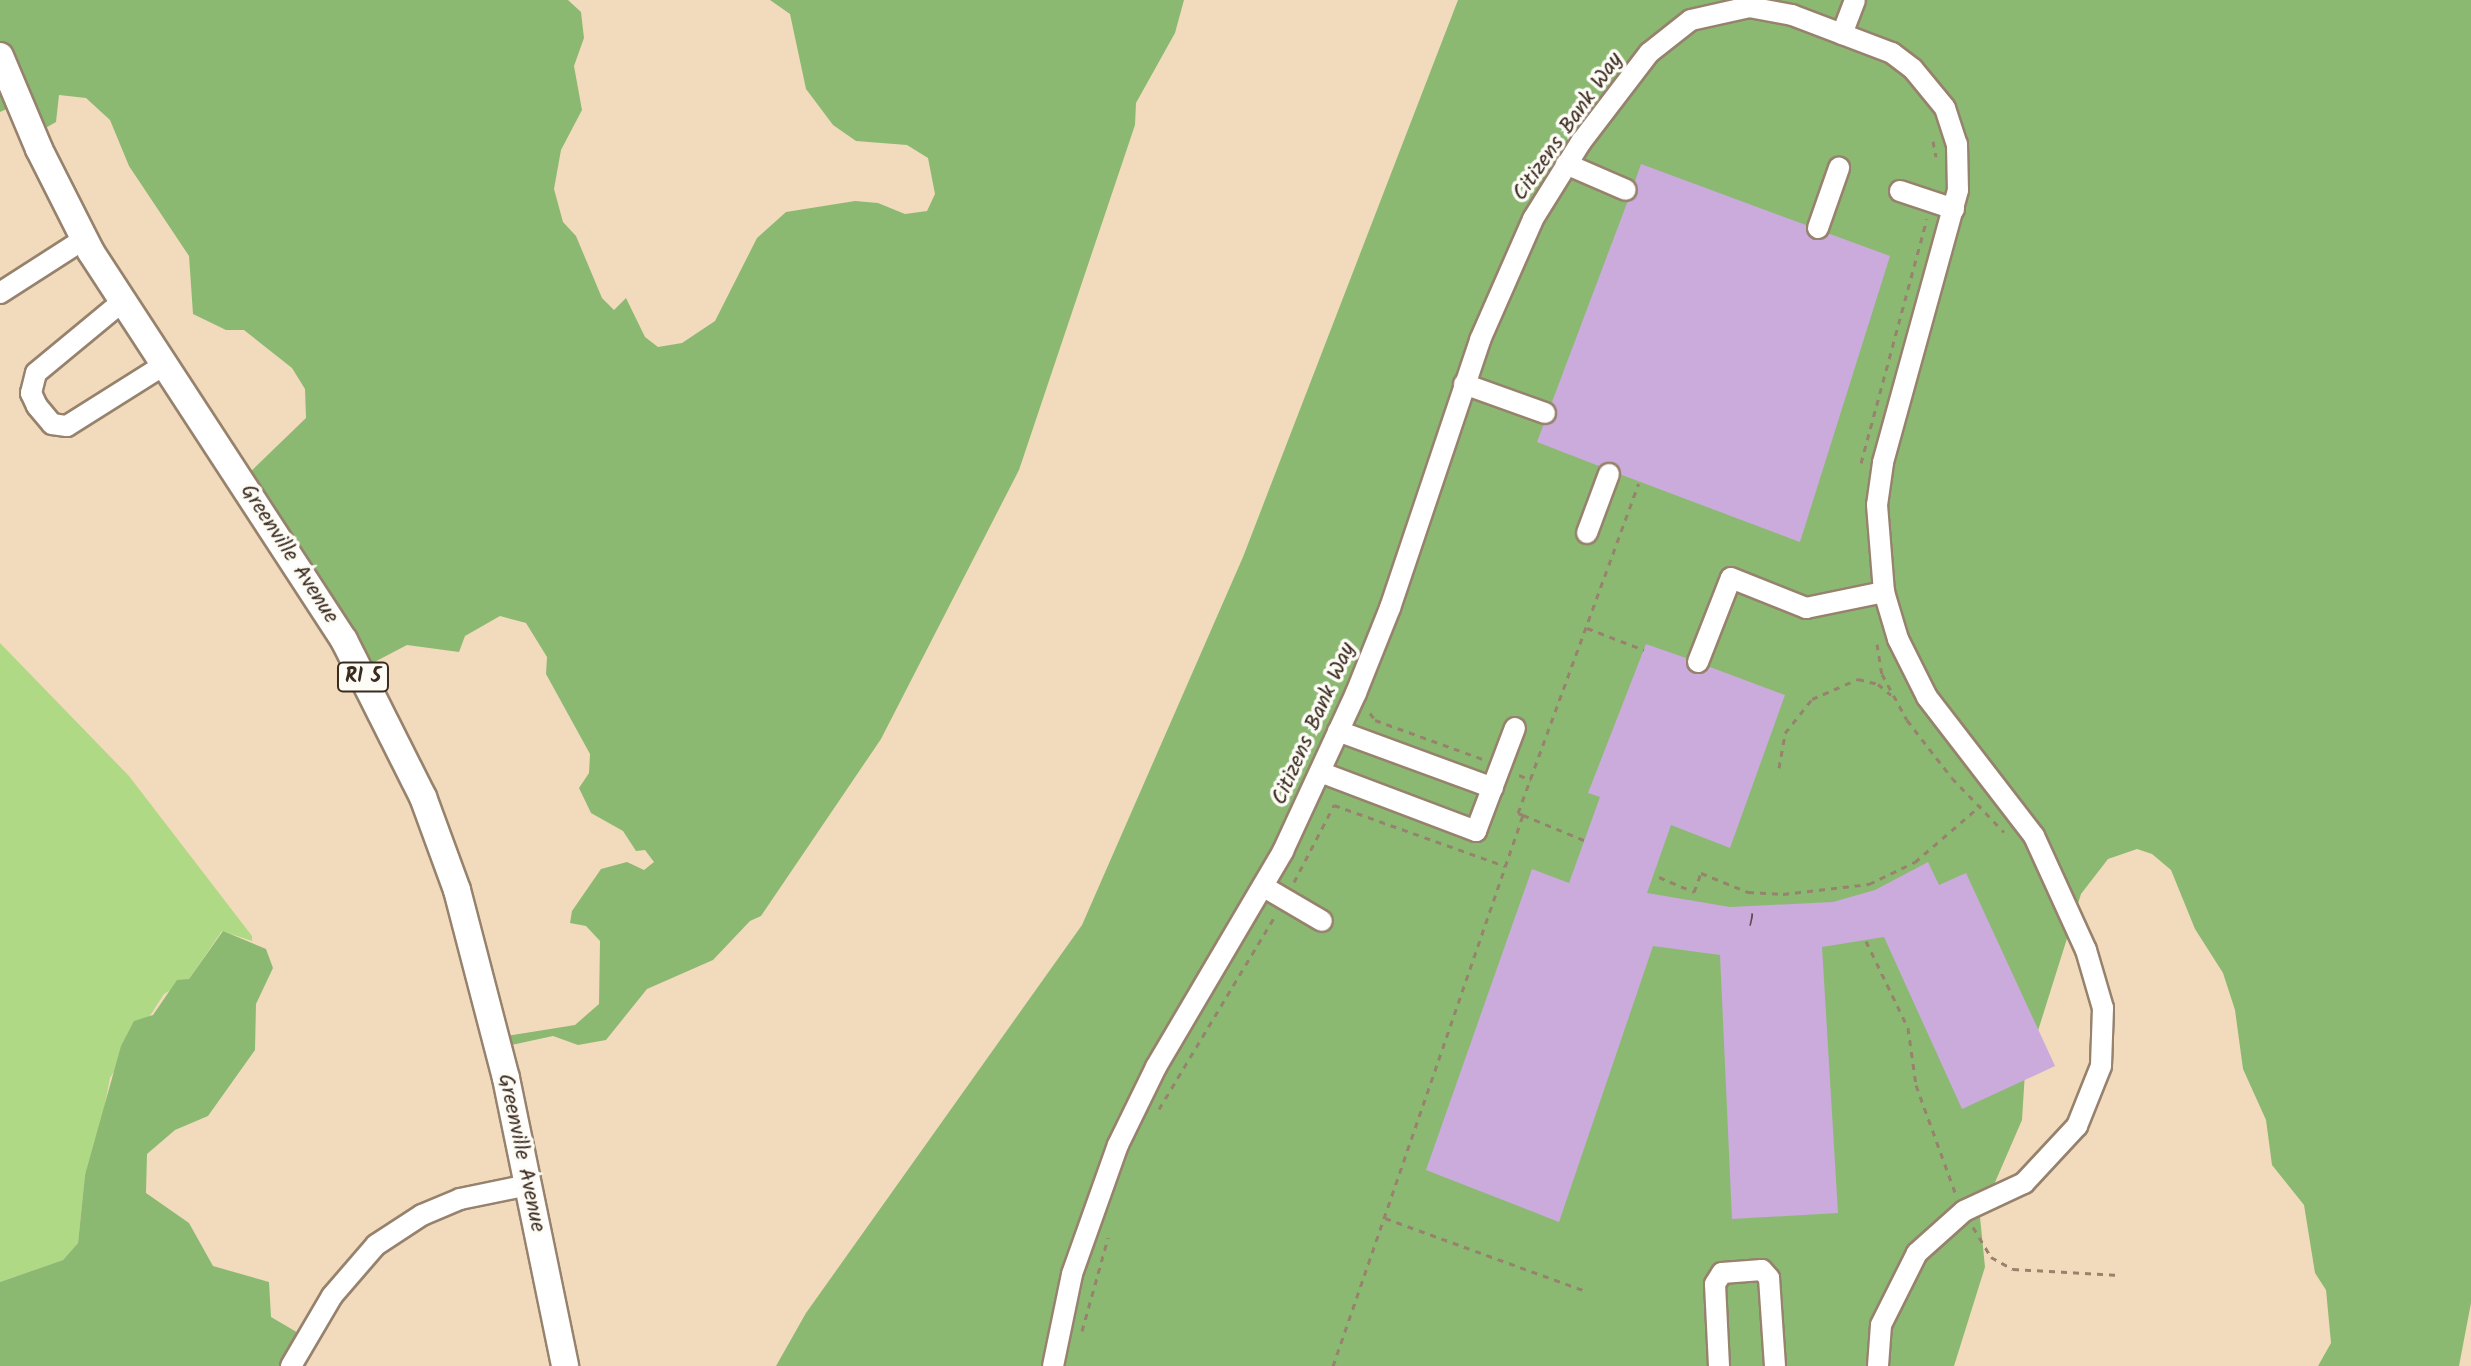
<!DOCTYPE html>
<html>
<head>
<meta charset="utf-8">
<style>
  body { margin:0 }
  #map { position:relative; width:2471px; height:1366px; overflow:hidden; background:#f2dbbc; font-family:Kalam,sans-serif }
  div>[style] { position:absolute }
  .green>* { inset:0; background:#b0d985 }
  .forest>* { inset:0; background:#8cb972 }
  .building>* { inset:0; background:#caabdc }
  .path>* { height:3px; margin-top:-1.5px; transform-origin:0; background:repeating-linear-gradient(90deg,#96826d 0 6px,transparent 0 12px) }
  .roads { filter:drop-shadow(2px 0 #96826d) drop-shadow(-2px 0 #96826d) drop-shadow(0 2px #96826d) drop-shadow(0 -2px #96826d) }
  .minor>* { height:20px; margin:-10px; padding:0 10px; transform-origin:10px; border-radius:10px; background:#fff }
  .major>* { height:26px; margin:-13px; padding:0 13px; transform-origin:13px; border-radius:13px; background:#fff }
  span { translate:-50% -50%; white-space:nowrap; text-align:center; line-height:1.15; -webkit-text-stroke:7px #fdfcf7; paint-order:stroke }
  .number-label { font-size:18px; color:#5f4a4e }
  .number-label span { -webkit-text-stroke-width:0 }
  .shield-label span { padding:2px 6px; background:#fdfcf7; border:2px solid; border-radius:6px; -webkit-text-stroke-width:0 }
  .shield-label { font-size:20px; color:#3b2a1e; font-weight:700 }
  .street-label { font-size:22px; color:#3b2a1e }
</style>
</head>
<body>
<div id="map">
  <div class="green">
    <i style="clip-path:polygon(0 643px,129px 776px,252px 936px,252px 941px,222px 931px,189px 979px,164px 994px,110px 1078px,96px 1151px,85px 1175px,78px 1243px,63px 1260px,0 1282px)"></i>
  </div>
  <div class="forest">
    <i style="clip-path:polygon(0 0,568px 0,581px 12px,584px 38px,574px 66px,582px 110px,561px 150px,554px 189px,563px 222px,576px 236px,602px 298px,614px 310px,626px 298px,645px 337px,658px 347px,682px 343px,715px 321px,757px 238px,786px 212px,855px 201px,878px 203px,905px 214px,927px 211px,935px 194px,928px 158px,907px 145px,856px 141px,833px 125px,806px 89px,790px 14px,770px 0,1184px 0,1175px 33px,1136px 103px,1135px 125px,1019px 470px,881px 739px,761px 916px,750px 921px,713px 960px,647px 989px,606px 1040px,578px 1045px,553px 1036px,502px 1047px,500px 1037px,575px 1025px,599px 1004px,600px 941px,586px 926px,570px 923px,572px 911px,601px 869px,627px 862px,644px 870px,654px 862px,645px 850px,636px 851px,623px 831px,591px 813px,579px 788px,589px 773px,590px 754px,546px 674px,547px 657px,526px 623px,500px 616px,465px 636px,459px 652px,407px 645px,363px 668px,244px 478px,306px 418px,305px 389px,292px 368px,244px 330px,226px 330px,193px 314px,189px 256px,129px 166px,110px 120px,86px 98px,59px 95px,56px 122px,35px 134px,20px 103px,0 112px)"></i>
    <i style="clip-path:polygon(1458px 0,2471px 0,2471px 1303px,2459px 1366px,2318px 1366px,2331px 1343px,2326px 1290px,2315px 1273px,2304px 1205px,2272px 1165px,2266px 1120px,2243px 1069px,2235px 1010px,2223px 973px,2195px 929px,2171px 870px,2152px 854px,2137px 849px,2108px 859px,2081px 894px,2025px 1072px,2022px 1120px,1980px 1217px,1985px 1267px,1954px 1366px,776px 1366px,806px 1313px,1082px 925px,1243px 557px)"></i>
    <i style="clip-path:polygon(223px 931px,266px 949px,273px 968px,256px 1004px,255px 1050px,208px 1116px,175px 1130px,147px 1154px,146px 1193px,189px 1223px,213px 1266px,269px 1282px,271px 1317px,300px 1334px,283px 1366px,0 1366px,0 1282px,63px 1260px,78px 1243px,85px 1175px,121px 1046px,134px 1021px,153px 1015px,177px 980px,189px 979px)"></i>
  </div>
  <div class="building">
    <i style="clip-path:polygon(1641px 164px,1806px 225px,1813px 240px,1830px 234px,1890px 256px,1800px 542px,1622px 475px,1614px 462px,1599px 466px,1537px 442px,1543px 426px,1557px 418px,1552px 402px,1627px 203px,1638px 194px,1635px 181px)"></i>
    <i style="clip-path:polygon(1646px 644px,1686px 658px,1694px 674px,1710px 667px,1785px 695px,1730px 848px,1671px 825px,1647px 893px,1730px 907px,1833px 902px,1875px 890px,1928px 862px,1939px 885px,1966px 873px,2055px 1066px,1962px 1109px,1884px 937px,1822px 947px,1838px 1213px,1732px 1219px,1720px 955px,1653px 946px,1559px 1222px,1426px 1170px,1532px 869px,1569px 883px,1600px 797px,1588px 793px)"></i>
  </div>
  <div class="path">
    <i style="left:1933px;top:141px;width:16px;rotate:79deg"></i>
    <i style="left:1861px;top:463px;width:253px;rotate:-74.9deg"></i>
    <i style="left:1587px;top:628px;width:61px;rotate:21.1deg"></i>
    <i style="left:1877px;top:644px;width:30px;rotate:81deg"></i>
    <i style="left:1882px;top:674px;width:52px;rotate:61.5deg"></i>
    <i style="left:1907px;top:720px;width:73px;rotate:52.2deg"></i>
    <i style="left:1952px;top:778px;width:75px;rotate:46.1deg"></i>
    <i style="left:1370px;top:713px;width:9px;rotate:54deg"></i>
    <i style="left:1375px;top:720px;width:115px;rotate:19.9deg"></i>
    <i style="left:1779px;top:768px;width:36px;rotate:-80deg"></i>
    <i style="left:1785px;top:733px;width:43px;rotate:-51.5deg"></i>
    <i style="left:1812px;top:699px;width:50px;rotate:-23.5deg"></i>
    <i style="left:1858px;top:679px;width:21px;rotate:14deg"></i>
    <i style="left:1878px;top:684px;width:17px;rotate:40deg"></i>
    <i style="left:1519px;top:775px;width:13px;rotate:23deg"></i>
    <i style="left:1523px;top:815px;width:5px;rotate:-158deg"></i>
    <i style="left:1518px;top:813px;width:351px;rotate:-69.9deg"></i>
    <i style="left:1659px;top:877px;width:38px;rotate:23deg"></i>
    <i style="left:1694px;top:892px;width:20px;rotate:-70deg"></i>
    <i style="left:1701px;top:873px;width:51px;rotate:22deg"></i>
    <i style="left:1748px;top:892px;width:35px;rotate:3deg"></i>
    <i style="left:1783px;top:894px;width:87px;rotate:-6.6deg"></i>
    <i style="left:1869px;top:884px;width:51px;rotate:-25.6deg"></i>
    <i style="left:1915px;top:862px;width:87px;rotate:-40.8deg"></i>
    <i style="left:1294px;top:882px;width:87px;rotate:-62.5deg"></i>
    <i style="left:1334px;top:805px;width:182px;rotate:19.6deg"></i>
    <i style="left:1866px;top:941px;width:97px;rotate:64.2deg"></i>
    <i style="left:1908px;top:1028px;width:58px;rotate:82deg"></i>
    <i style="left:1916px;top:1085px;width:114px;rotate:70deg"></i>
    <i style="left:1159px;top:1109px;width:225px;rotate:-59deg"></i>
    <i style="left:1385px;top:1218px;width:214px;rotate:20deg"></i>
    <i style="left:1973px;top:1227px;width:35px;rotate:59deg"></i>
    <i style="left:1991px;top:1257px;width:25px;rotate:29deg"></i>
    <i style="left:2013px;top:1269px;width:106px;rotate:3.2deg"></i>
    <i style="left:1082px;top:1331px;width:97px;rotate:-74.4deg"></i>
    <i style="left:1333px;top:1366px;width:583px;rotate:-70.97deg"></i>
    <i style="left:1523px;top:815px;width:66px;rotate:22.3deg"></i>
  </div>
  <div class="roads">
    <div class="minor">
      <i style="left:1842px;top:34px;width:36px;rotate:-69deg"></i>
      <i style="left:1566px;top:164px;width:65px;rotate:23.4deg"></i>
      <i style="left:1900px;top:191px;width:57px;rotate:18.4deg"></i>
      <i style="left:1818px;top:228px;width:64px;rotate:-70.7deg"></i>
      <i style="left:0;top:293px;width:100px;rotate:-32.7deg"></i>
      <i style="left:123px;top:301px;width:113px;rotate:140.4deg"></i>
      <i style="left:36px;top:373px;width:21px;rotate:104deg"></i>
      <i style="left:31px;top:393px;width:14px;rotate:65deg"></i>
      <i style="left:37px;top:406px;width:23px;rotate:50deg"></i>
      <i style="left:52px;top:424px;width:15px;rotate:8deg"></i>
      <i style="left:67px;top:426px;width:115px;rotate:-32.2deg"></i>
      <i style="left:1464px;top:384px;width:86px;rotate:19.7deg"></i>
      <i style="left:1587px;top:533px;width:63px;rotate:-69.6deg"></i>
      <i style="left:1698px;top:662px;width:90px;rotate:-68.6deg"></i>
      <i style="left:1731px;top:578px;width:81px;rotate:21.8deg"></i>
      <i style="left:1806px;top:608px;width:80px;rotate:-11.6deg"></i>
      <i style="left:1338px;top:731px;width:165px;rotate:20.2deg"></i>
      <i style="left:1320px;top:772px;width:167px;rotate:20.7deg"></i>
      <i style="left:1476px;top:831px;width:110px;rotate:-69.3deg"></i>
      <i style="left:1264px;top:887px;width:67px;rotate:30.4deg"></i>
      <i style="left:291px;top:1366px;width:81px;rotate:-59.6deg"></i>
      <i style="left:332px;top:1296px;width:67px;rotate:-49.2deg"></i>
      <i style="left:376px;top:1245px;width:55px;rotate:-33.1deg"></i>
      <i style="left:422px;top:1215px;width:41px;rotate:-22.8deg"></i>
      <i style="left:460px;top:1199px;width:69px;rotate:-11.6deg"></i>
      <i style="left:1053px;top:1366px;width:94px;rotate:-78.3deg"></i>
      <i style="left:1072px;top:1274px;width:137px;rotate:-70.4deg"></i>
      <i style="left:1118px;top:1145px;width:87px;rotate:-64deg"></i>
      <i style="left:1156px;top:1067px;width:251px;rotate:-59.5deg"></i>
      <i style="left:1283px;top:851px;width:174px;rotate:-65.2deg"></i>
      <i style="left:1356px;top:693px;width:92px;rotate:-68.2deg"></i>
      <i style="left:1390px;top:608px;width:283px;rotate:-71.4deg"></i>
      <i style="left:1480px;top:340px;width:132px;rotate:-66.3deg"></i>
      <i style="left:1533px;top:219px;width:91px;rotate:-58.1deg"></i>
      <i style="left:1581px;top:142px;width:112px;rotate:-52.6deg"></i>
      <i style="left:1649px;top:53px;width:53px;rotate:-38.2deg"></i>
      <i style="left:1691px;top:20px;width:59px;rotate:-12.6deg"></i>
      <i style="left:1749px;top:7px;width:44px;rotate:10.5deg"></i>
      <i style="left:1792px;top:15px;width:107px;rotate:20.8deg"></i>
      <i style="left:1892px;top:53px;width:26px;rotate:37deg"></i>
      <i style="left:1913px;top:69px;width:50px;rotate:50.6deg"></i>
      <i style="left:1945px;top:108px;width:38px;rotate:72deg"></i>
      <i style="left:1957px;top:144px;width:46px;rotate:88.8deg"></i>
      <i style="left:1958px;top:190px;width:283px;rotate:105.4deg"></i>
      <i style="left:1883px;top:463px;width:42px;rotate:98.1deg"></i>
      <i style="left:1877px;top:505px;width:87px;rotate:85.4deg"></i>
      <i style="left:1884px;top:592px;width:49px;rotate:73.4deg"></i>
      <i style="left:1898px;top:639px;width:65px;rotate:63.4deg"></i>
      <i style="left:1927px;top:697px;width:175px;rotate:52.4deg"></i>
      <i style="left:2034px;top:836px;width:125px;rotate:65.5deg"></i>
      <i style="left:2086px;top:950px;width:60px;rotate:73.7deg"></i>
      <i style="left:2103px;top:1008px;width:58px;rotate:92deg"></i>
      <i style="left:2101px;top:1066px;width:65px;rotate:111.8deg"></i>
      <i style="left:2077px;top:1126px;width:78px;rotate:132.9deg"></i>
      <i style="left:2024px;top:1183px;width:66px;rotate:155deg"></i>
      <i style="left:1964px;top:1211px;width:63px;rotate:138.2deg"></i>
      <i style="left:1917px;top:1253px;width:80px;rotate:116.6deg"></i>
      <i style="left:1881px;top:1325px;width:41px;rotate:94.2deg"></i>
      <i style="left:1719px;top:1366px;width:82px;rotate:-92.8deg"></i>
      <i style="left:1715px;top:1284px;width:13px;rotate:-58deg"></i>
      <i style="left:1722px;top:1273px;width:40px;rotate:-4.3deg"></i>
      <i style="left:1762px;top:1270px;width:11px;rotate:49deg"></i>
      <i style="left:1769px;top:1278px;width:88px;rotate:86.1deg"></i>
    </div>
    <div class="major">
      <i style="left:0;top:56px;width:101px;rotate:67.2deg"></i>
      <i style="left:39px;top:149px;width:115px;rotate:63.2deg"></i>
      <i style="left:91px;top:252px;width:463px;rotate:56.9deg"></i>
      <i style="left:344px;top:640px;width:176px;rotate:63.3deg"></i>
      <i style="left:423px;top:797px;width:99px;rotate:69.9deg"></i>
      <i style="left:457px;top:890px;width:194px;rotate:75.4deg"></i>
      <i style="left:506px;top:1078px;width:294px;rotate:78.4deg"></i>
    </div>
  </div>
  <div class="number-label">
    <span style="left:1751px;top:922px">1</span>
  </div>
  <div class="shield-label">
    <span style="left:363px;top:677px">RI 5</span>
  </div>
  <div class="street-label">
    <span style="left:1568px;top:127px;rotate:-55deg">Citizens Bank Way</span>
    <span style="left:289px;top:554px;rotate:57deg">Greenville Avenue</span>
    <span style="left:1314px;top:724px;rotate:-66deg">Citizens Bank Way</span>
    <span style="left:521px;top:1153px;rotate:78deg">Greenville Avenue</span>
  </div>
</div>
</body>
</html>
